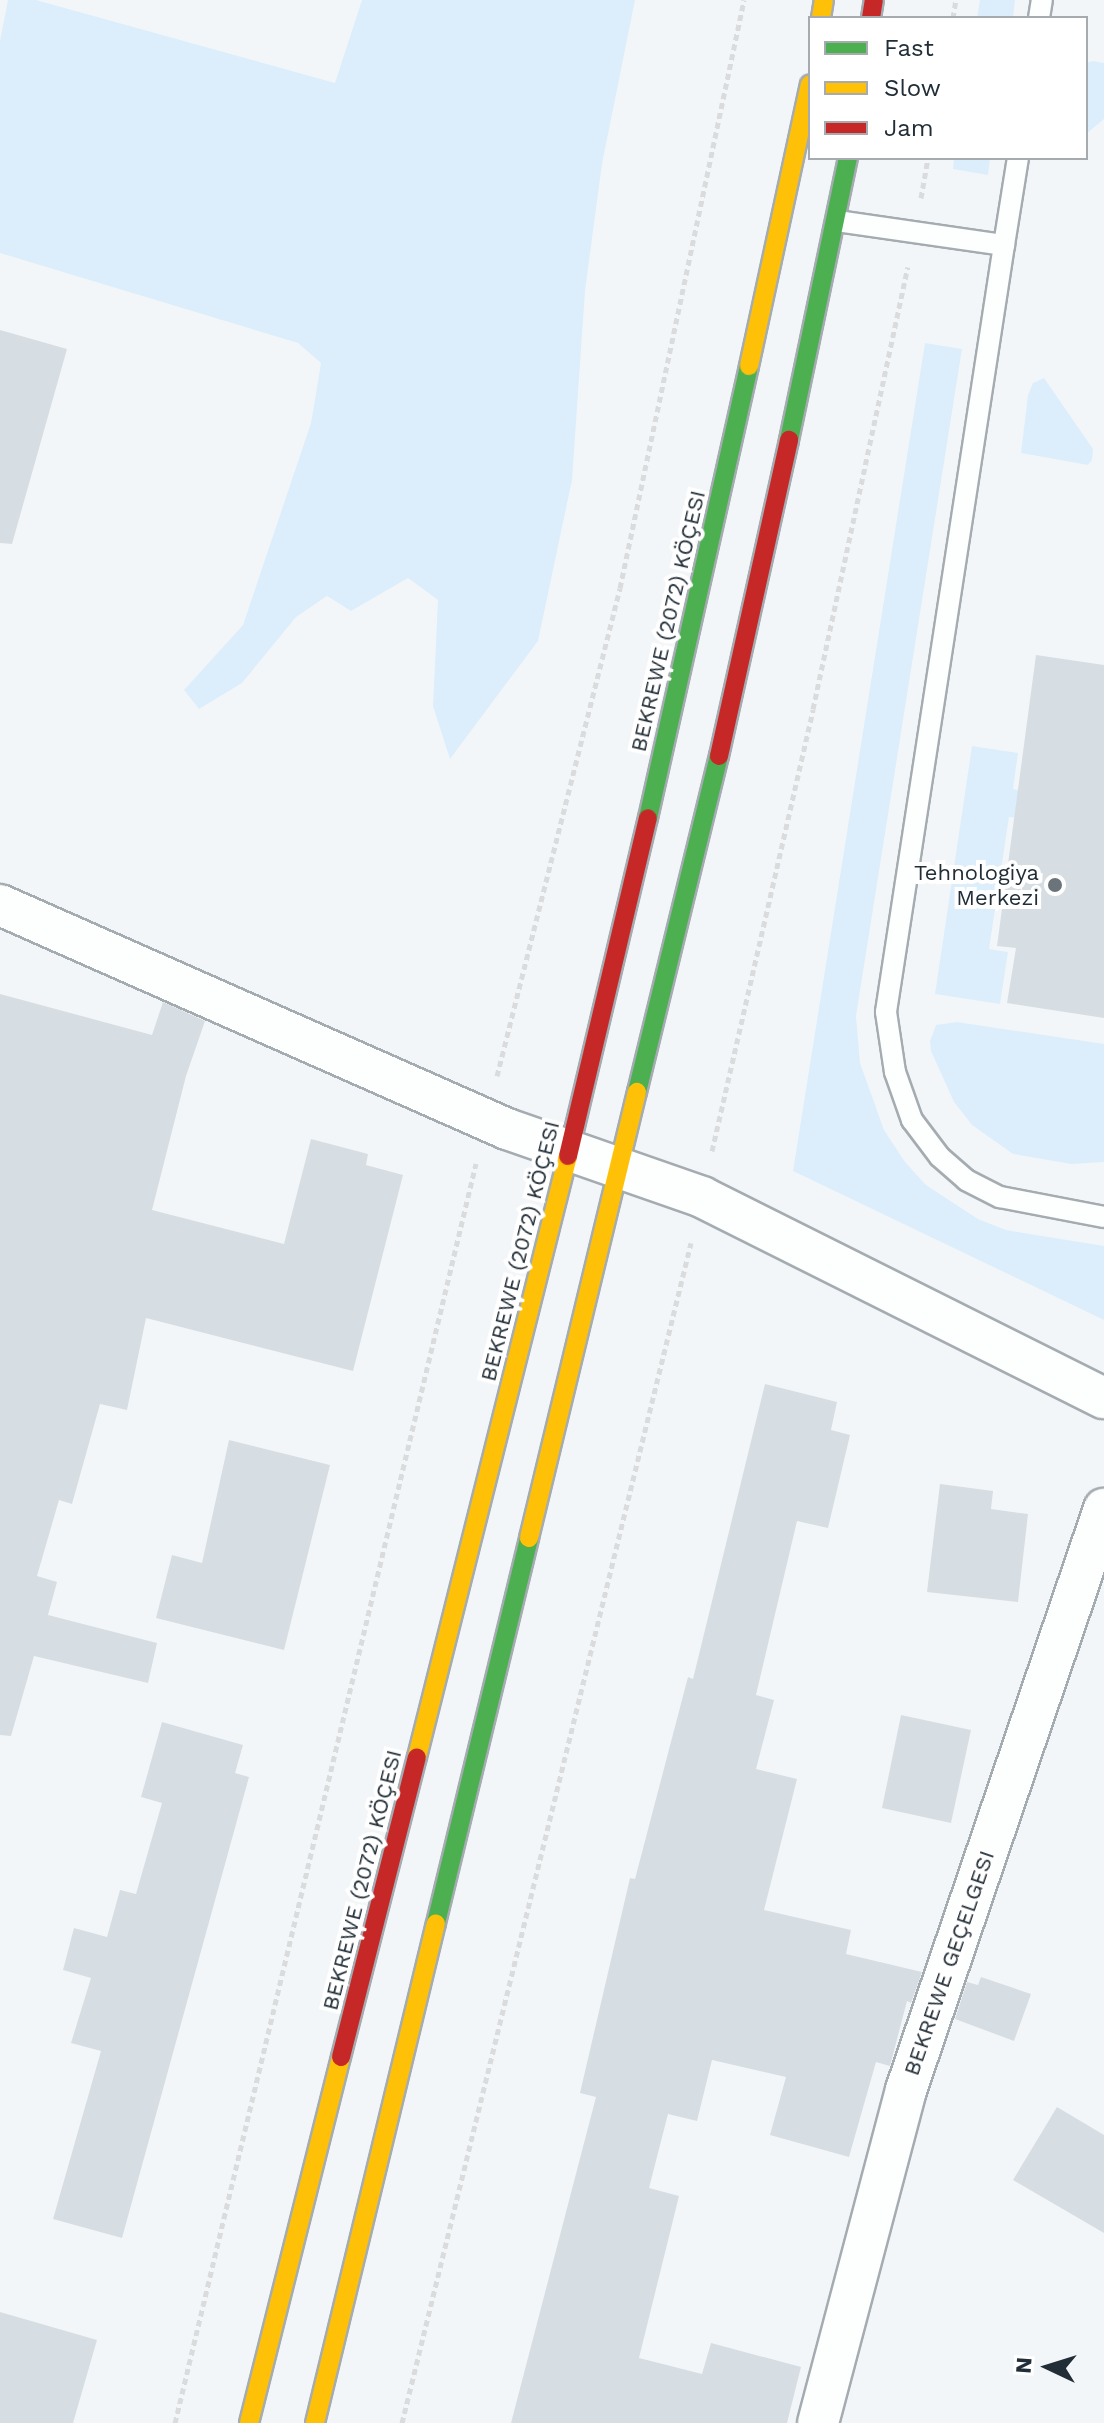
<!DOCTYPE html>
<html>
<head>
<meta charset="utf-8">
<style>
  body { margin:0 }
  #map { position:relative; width:1104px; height:2423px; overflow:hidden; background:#f3f6f8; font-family:"Work Sans",sans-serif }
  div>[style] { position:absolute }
  .green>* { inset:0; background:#dceefb }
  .building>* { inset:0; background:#d6dee3 }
  .path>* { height:5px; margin-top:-2.5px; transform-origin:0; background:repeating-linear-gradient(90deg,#d9dbdc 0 6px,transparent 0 10px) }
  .roads { filter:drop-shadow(2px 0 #a5acb1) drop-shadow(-2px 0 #a5acb1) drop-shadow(0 2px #a5acb1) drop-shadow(0 -2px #a5acb1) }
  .lane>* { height:20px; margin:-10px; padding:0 10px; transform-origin:10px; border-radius:10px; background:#fdfefe }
  .street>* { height:40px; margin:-20px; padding:0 20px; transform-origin:20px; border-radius:20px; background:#fdfefe }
  .fast>* { height:18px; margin:-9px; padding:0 9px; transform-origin:9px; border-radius:9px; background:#4caf50 }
  .slow>* { height:18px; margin:-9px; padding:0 9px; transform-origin:9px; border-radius:9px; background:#ffc107 }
  .jam>* { height:18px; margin:-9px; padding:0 9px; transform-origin:9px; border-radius:9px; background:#c62828 }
  .dots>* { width:22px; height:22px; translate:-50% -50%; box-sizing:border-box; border:4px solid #fff; border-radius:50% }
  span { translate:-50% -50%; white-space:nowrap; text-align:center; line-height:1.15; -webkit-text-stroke:8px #fff; paint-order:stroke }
  .street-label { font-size:22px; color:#222e37 }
  .poi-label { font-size:22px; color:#222e37 }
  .right { translate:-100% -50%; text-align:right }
  .legend { position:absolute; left:808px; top:16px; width:280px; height:144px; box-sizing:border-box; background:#fff; border:2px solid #a7abaf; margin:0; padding:10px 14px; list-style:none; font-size:24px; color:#222e37 }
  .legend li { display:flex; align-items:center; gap:16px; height:40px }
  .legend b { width:40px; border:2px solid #a7abaf }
  .north { position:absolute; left:1008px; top:2327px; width:80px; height:80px; -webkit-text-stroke:6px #fff; paint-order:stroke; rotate:274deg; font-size:22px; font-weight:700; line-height:32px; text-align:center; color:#222e37 }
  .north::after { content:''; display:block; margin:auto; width:28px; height:36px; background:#222e37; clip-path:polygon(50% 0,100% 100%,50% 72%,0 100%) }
</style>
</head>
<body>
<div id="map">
  <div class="green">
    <i style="clip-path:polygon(8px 0,36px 0,335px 83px,362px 0,635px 0,602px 164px,585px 291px,572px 480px,538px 641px,450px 759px,433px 706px,438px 600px,408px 578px,351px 611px,327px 596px,296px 617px,242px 683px,199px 709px,184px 690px,243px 625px,311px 423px,321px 363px,298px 343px,0 253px,0 41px)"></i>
    <i style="clip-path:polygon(980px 0,1015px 0,1013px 18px,977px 18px)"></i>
    <i style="clip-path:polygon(1093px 61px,1104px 63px,1104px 119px,1086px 134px,1086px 63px)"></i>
    <i style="clip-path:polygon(954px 158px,990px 158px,988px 175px,953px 169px)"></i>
    <i style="clip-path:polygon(925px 343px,962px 349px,856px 1016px,860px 1063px,884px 1130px,905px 1162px,926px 1185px,978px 1219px,1006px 1230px,1104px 1246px,1104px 1320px,793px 1171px)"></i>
    <i style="clip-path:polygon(1044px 378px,1093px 449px,1092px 460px,1088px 465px,1021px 453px,1028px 395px,1033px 383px)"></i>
    <i style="clip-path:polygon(972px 746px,1018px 753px,1013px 789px,1031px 792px,1027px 819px,1009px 817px,989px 949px,1008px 952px,1000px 1004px,935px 994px)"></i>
    <i style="clip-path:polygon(957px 1022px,1104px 1044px,1104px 1162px,1071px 1164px,1013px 1154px,972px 1125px,954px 1102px,931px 1051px,930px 1041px,936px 1025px)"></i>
  </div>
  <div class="building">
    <i style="clip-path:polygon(0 330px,67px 349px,12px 544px,0 543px)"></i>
    <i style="clip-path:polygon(1036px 655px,1104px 665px,1104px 1018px,1007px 1003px,1016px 948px,997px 946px)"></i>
    <i style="clip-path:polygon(0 994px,152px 1035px,163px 1002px,205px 1021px,186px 1076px,152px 1210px,284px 1244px,311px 1139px,368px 1154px,366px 1165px,403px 1175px,353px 1371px,146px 1318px,127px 1410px,100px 1404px,72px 1504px,59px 1500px,37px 1576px,57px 1582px,48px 1615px,157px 1643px,148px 1683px,34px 1656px,11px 1736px,0 1735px)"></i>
    <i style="clip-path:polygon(765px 1384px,837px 1402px,831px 1430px,850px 1435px,828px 1528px,797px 1521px,756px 1695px,774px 1700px,756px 1769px,797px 1779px,764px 1910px,851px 1930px,846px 1954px,922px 1972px,911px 2003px,907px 2001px,890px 2066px,876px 2062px,849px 2157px,770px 2135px,786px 2077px,712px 2060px,697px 2121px,668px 2114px,649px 2188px,679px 2196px,639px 2358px,702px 2374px,711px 2343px,801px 2367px,787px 2423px,511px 2423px,596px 2097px,580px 2093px,630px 1878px,635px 1879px,688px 1677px,693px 1679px)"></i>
    <i style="clip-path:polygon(229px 1440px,330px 1465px,284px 1650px,156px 1618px,172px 1555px,202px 1563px)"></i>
    <i style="clip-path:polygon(940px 1484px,993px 1491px,991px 1509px,1028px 1514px,1018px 1602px,927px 1592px)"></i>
    <i style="clip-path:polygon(901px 1715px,971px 1730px,951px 1823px,882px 1808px)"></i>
    <i style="clip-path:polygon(162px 1722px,243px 1745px,235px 1773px,249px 1777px,122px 2238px,53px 2219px,101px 2051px,71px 2043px,91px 1978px,63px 1970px,74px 1928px,107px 1937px,120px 1890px,136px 1894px,162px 1803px,141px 1797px)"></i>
    <i style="clip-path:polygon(981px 1977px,1031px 1994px,1014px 2041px,955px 2019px,967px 1982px,978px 1985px)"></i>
    <i style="clip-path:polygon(1057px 2107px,1104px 2135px,1104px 2233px,1013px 2180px)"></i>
    <i style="clip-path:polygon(0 2312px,97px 2340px,73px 2423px,0 2423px)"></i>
  </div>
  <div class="path">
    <i style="left:953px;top:18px;width:18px;rotate:-81deg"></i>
    <i style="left:921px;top:198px;width:41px;rotate:-80.1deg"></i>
    <i style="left:497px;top:1076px;width:503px;rotate:-75.85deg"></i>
    <i style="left:620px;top:588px;width:601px;rotate:-78.09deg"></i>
    <i style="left:712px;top:1151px;width:453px;rotate:-77.1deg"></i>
    <i style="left:813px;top:709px;width:452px;rotate:-77.9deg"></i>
    <i style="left:175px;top:2423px;width:1295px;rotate:-76.56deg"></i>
    <i style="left:402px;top:2423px;width:1215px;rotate:-76.24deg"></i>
  </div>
  <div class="roads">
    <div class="lane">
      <i style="left:1039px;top:18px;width:18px;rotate:-81deg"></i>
      <i style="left:837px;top:221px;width:169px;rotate:8.2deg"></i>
      <i style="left:1004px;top:245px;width:88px;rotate:-80.9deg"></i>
      <i style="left:1004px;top:245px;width:776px;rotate:98.75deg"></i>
      <i style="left:886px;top:1012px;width:61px;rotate:81.5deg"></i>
      <i style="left:895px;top:1072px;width:51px;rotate:70.5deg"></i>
      <i style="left:912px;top:1120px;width:46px;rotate:52.9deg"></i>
      <i style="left:940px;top:1157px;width:35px;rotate:41deg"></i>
      <i style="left:966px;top:1180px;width:38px;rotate:27deg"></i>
      <i style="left:1000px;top:1197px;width:106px;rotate:10.9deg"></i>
    </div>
    <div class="street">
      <i style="left:0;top:905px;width:554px;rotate:23.84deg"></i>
      <i style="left:507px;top:1129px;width:207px;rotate:19.2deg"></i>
      <i style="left:702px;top:1197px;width:449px;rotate:26.6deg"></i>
      <i style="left:818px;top:2423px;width:344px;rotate:-75.2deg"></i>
      <i style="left:906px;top:2090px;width:614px;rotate:-71.18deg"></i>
    </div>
    <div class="fast">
      <i style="left:789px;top:440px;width:288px;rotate:-78.2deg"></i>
      <i style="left:648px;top:818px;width:463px;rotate:-77.4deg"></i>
      <i style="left:637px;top:1092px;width:346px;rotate:-76.3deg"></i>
      <i style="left:436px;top:1923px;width:396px;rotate:-76.4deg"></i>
    </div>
    <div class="slow">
      <i style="left:821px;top:18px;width:18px;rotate:-81deg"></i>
      <i style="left:749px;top:366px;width:288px;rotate:-77.8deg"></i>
      <i style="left:529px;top:1538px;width:459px;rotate:-76.4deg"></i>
      <i style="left:417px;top:1757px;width:620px;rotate:-75.9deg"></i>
      <i style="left:249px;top:2423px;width:377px;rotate:-75.9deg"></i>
      <i style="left:315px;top:2423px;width:514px;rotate:-76.4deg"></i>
    </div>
    <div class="jam">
      <i style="left:871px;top:18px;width:18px;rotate:-81deg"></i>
      <i style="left:719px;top:756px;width:324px;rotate:-77.5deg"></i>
      <i style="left:568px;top:1156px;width:347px;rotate:-76.7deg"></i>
      <i style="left:341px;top:2057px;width:309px;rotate:-75.8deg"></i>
    </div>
  </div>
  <div class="dots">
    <i style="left:1055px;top:885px;background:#6b747b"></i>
  </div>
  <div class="street-label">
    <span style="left:668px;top:621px;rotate:-77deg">BEKREWE (2072) KÖÇESI</span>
    <span style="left:520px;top:1251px;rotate:-76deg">BEKREWE (2072) KÖÇESI</span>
    <span style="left:362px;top:1880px;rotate:-76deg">BEKREWE (2072) KÖÇESI</span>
    <span style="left:949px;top:1963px;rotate:-71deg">BEKREWE GEÇELGESI</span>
  </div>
  <div class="poi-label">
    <span class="right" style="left:1039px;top:885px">Tehnologiya<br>Merkezi</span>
  </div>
  <ul class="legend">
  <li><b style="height:10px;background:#4caf50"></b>Fast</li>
  <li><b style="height:10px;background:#ffc107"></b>Slow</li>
  <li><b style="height:10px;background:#c62828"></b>Jam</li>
  </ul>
  <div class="north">N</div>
</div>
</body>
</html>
